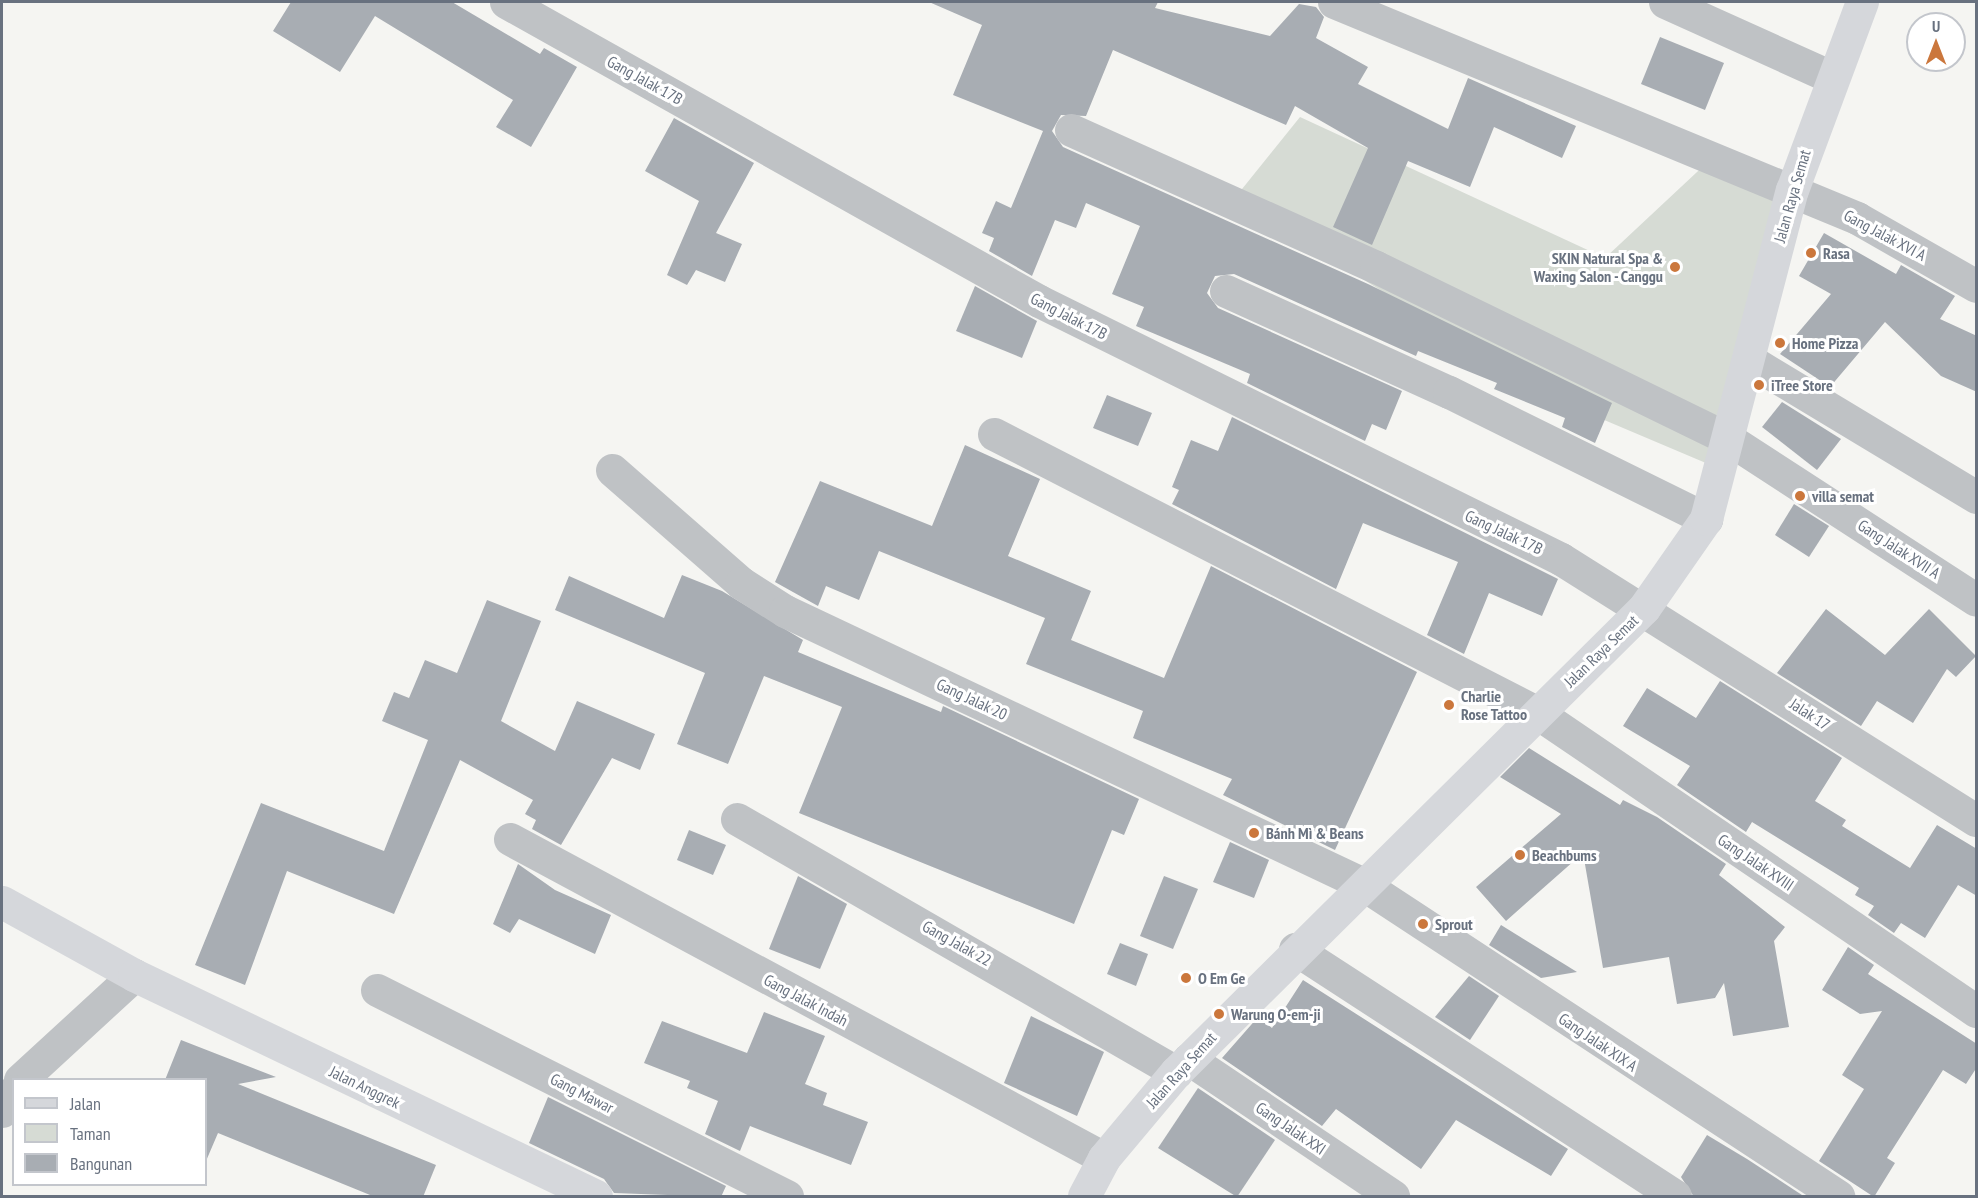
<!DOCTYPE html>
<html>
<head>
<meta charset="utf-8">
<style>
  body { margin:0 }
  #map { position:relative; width:1978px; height:1198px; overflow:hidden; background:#f5f5f2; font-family:"PT Sans Narrow",sans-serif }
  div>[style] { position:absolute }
  .green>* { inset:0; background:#d6dbd4 }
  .building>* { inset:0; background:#a8adb3 }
  .street>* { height:33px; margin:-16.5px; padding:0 16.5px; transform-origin:16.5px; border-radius:16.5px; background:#bfc2c5 }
  .secondary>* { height:33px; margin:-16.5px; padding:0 16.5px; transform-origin:16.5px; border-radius:16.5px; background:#d5d7db }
  .dots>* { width:16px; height:16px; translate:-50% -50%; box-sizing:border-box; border:3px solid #fff; border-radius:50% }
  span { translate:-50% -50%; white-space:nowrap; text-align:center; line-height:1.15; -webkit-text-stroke:6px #fff; paint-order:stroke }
  .street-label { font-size:16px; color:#68717f }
  .poi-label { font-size:16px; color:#68717f; font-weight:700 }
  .left { translate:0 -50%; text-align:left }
  .right { translate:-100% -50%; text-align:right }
  .frame { position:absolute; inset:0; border:3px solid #68717f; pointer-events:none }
  .legend { position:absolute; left:12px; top:1078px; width:195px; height:108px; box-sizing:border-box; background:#fff; border:2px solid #c3c6cc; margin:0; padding:8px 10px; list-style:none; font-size:18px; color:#68717f }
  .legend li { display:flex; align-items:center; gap:12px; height:30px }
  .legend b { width:30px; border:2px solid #c3c6cc }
  .north { position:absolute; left:1906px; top:12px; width:60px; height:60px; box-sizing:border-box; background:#fff; border:2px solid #c3c6cc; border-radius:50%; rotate:0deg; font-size:16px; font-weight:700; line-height:24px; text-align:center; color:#68717f }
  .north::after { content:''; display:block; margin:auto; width:21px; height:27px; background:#cb773c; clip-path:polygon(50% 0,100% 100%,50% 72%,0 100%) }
</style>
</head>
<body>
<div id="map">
  <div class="green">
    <i style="clip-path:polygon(1300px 117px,1605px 258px,1712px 158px,1786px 182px,1720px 469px,1557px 400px,1234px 199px)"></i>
  </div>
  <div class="building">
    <i style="clip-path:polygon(291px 2px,452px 2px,540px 54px,544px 48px,577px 67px,531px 147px,496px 127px,513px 100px,375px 16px,340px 72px,273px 31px)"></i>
    <i style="clip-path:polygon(929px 2px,1158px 2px,1155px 8px,1270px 36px,1299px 4px,1316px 7px,1324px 17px,1316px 38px,1368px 67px,1358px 84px,1448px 129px,1468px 78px,1576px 126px,1562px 158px,1494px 127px,1470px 187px,1408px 161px,1372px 245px,1333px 227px,1368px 148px,1295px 106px,1286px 125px,1113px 50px,1086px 116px,1061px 115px,1052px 131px,1063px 147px,1368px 284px,1612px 403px,1595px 443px,1562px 427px,1565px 418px,1494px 389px,1497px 383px,1418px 351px,1416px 356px,1234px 274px,1215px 276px,1207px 293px,1218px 308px,1402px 391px,1386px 430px,1372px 424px,1365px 441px,1247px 383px,1250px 374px,1136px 326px,1144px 307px,1112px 294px,1140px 226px,1086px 203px,1076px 228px,1055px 220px,1032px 276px,989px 251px,994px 238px,982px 233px,996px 201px,1011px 208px,1043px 131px,953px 95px,982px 25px)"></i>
    <i style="clip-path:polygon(1660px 37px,1724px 63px,1705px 110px,1641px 84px)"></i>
    <i style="clip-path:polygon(674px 118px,754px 163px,716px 233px,742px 244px,725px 282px,696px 270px,687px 285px,667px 275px,699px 201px,645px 171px)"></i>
    <i style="clip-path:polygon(1824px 233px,1896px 274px,1901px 265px,1955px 296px,1940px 319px,1977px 336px,1977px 392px,1941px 376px,1885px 322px,1830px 387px,1780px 354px,1831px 294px,1799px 276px)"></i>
    <i style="clip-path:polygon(975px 286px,1037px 321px,1022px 358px,956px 331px)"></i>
    <i style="clip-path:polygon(1107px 395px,1152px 413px,1138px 446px,1093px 428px)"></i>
    <i style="clip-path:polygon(1782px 402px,1841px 439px,1817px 470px,1762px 427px)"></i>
    <i style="clip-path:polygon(1232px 417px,1558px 579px,1542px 616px,1489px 593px,1464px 654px,1427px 635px,1458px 562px,1363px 523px,1336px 589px,1172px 504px,1179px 490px,1172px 487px,1191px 440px,1218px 451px)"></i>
    <i style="clip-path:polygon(965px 445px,1040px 479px,1008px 556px,1091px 591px,1071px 640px,1164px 678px,1211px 566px,1417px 672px,1335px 850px,1223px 795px,1232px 779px,1133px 738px,1143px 711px,1026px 664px,1045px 618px,879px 551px,859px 600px,826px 586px,818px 606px,775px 582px,820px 481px,932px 526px)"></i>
    <i style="clip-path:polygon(1794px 504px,1829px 526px,1809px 557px,1775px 535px)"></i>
    <i style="clip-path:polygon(682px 575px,722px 591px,803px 640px,798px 652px,941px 712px,943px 706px,1139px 799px,1124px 835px,1112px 830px,1074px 924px,799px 813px,842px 707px,764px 676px,728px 764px,677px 744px,705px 673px,555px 610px,569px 576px,664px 618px)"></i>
    <i style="clip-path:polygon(487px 600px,541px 621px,501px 721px,555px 751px,577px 701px,655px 734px,640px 770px,612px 758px,561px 845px,532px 829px,536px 820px,525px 814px,533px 800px,460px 760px,394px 914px,287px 871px,245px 985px,195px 965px,261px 803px,384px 851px,428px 740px,382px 721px,394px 692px,409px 698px,425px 660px,457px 673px)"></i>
    <i style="clip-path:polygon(1826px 609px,1885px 655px,1929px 609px,1976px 656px,1956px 677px,1947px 669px,1913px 723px,1877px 701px,1861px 726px,1777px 673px)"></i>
    <i style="clip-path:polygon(1720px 681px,1842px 758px,1815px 801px,1846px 820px,1842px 826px,1910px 868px,1937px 825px,1977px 849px,1977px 896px,1958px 885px,1925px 938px,1901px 923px,1894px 933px,1868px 915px,1874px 906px,1855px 895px,1859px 888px,1752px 822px,1746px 832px,1677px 785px,1690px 766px,1623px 726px,1647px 688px,1696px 718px)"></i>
    <i style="clip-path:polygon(1529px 748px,1620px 805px,1623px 800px,1657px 817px,1726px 864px,1719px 875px,1785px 927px,1774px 941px,1789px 1027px,1733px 1036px,1724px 983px,1715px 998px,1677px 1004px,1669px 957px,1603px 968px,1583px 853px,1506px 921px,1476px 887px,1561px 814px,1500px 777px)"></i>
    <i style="clip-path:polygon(689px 830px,726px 845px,713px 875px,677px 860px)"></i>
    <i style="clip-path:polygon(1230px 842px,1269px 860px,1254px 898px,1213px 882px)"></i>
    <i style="clip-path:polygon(518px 864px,555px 890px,611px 915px,595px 954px,519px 919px,510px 933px,493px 924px)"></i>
    <i style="clip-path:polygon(798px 876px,847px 904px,820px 969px,769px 949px)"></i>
    <i style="clip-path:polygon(1164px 876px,1198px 889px,1173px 949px,1140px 936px)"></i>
    <i style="clip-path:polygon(1501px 925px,1577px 972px,1541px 978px,1489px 945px)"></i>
    <i style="clip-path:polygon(1120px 943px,1148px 954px,1136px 986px,1107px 974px)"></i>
    <i style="clip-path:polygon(1848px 947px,1874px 965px,1868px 974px,1977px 1044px,1977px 1067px,1966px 1084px,1943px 1070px,1887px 1158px,1895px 1163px,1874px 1197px,1819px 1161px,1864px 1089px,1842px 1075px,1882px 1011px,1860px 1014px,1822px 990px)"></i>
    <i style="clip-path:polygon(1469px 976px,1499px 996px,1470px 1040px,1435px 1017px)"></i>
    <i style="clip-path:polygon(1303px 980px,1568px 1149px,1551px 1176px,1456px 1120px,1421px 1169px,1336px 1109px,1322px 1126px,1222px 1058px,1258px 1017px,1272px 1028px)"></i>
    <i style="clip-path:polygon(764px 1012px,825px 1036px,805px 1084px,827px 1093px,823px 1105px,868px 1122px,851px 1165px,750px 1126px,740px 1151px,705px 1134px,718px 1101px,687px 1088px,690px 1081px,644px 1063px,662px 1021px,747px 1053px)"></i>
    <i style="clip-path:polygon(1031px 1016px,1104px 1052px,1077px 1116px,1004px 1083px)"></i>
    <i style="clip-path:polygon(181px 1040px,276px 1077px,238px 1084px,436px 1165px,423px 1197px,375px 1197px,218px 1133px,206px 1161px,206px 1080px,165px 1080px)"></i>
    <i style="clip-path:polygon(1198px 1088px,1275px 1140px,1237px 1197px,1158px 1148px)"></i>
    <i style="clip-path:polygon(548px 1097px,726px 1186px,721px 1197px,614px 1193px,604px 1179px,529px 1143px)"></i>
    <i style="clip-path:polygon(1707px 1135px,1747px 1159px,1805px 1197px,1694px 1197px,1681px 1177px)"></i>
  </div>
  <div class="street">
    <i style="left:506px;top:2px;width:611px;rotate:29.29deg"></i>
    <i style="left:1039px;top:301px;width:582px;rotate:26.3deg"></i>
    <i style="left:1561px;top:559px;width:490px;rotate:32.2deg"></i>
    <i style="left:1334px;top:2px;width:566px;rotate:22.44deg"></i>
    <i style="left:1857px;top:218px;width:137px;rotate:29.7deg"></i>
    <i style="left:1665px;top:2px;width:182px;rotate:24.3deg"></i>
    <i style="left:1071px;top:130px;width:334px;rotate:24.2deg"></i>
    <i style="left:1376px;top:267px;width:394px;rotate:26deg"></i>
    <i style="left:1730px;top:440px;width:293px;rotate:33deg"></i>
    <i style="left:1226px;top:291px;width:245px;rotate:24.4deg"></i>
    <i style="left:1449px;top:392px;width:287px;rotate:26.3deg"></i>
    <i style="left:1749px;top:360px;width:265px;rotate:31.1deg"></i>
    <i style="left:994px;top:434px;width:609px;rotate:27.15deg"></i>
    <i style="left:1536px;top:712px;width:532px;rotate:34.2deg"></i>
    <i style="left:612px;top:470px;width:171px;rotate:41.2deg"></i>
    <i style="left:741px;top:583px;width:52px;rotate:32.5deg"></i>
    <i style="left:785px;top:611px;width:637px;rotate:25.28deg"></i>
    <i style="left:1361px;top:883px;width:571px;rotate:33.27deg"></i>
    <i style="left:737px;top:819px;width:507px;rotate:29.96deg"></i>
    <i style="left:510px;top:839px;width:674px;rotate:28.24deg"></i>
    <i style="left:1295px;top:949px;width:453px;rotate:33deg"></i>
    <i style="left:377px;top:990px;width:459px;rotate:26.7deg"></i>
    <i style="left:1189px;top:1059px;width:246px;rotate:33.9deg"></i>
    <i style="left:20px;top:1080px;width:155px;rotate:-42.6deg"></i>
    <i style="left:2px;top:1111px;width:23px;rotate:-59deg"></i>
  </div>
  <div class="secondary">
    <i style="left:2px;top:902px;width:151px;rotate:28.9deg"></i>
    <i style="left:134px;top:975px;width:512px;rotate:25.56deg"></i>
    <i style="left:1084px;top:1196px;width:43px;rotate:-62.2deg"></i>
    <i style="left:1104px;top:1158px;width:112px;rotate:-50.1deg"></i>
    <i style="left:1176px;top:1072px;width:659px;rotate:-44.75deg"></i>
    <i style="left:1644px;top:608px;width:108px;rotate:-55.1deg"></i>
    <i style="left:1706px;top:519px;width:340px;rotate:-75.4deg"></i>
    <i style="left:1792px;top:190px;width:201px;rotate:-69.6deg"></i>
  </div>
  <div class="dots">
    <i style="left:1811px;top:253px;background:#cb773c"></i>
    <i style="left:1675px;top:267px;background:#cb773c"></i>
    <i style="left:1780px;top:343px;background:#cb773c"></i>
    <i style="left:1759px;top:385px;background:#cb773c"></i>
    <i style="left:1800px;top:496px;background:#cb773c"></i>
    <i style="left:1449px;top:705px;background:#cb773c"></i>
    <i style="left:1254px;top:833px;background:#cb773c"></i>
    <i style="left:1520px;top:855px;background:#cb773c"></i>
    <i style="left:1423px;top:924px;background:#cb773c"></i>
    <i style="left:1186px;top:978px;background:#cb773c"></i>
    <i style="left:1219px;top:1014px;background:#cb773c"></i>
  </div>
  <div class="street-label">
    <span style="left:645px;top:80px;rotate:29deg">Gang Jalak 17B</span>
    <span style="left:1792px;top:196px;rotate:-74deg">Jalan Raya Semat</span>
    <span style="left:1885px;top:235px;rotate:28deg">Gang Jalak XVI A</span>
    <span style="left:1069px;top:316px;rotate:27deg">Gang Jalak 17B</span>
    <span style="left:1504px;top:532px;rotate:25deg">Gang Jalak 17B</span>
    <span style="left:1899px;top:549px;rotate:33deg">Gang Jalak XVII A</span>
    <span style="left:1601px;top:651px;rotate:-44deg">Jalan Raya Semat</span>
    <span style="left:972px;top:699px;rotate:25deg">Gang Jalak 20</span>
    <span style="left:1810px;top:714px;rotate:33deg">Jalak 17</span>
    <span style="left:1756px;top:862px;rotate:34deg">Gang Jalak XVIII</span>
    <span style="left:957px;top:943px;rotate:29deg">Gang Jalak 22</span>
    <span style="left:806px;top:1000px;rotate:28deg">Gang Jalak Indah</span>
    <span style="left:1598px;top:1042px;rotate:34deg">Gang Jalak XIX A</span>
    <span style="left:1181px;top:1070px;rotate:-48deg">Jalan Raya Semat</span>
    <span style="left:365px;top:1087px;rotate:26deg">Jalan Anggrek</span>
    <span style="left:582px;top:1093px;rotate:27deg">Gang Mawar</span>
    <span style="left:1291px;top:1128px;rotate:34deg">Gang Jalak XXI</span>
  </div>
  <div class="poi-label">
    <span class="left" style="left:1823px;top:253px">Rasa</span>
    <span class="right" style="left:1663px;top:267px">SKIN Natural Spa &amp;<br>Waxing Salon - Canggu</span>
    <span class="left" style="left:1792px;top:343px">Home Pizza</span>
    <span class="left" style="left:1771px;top:385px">iTree Store</span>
    <span class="left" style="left:1812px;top:496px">villa semat</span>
    <span class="left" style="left:1461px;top:705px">Charlie<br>Rose Tattoo</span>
    <span class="left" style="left:1266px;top:833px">Bánh Mì &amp; Beans</span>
    <span class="left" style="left:1532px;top:855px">Beachbums</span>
    <span class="left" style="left:1435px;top:924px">Sprout</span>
    <span class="left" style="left:1198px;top:978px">O Em Ge</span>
    <span class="left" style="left:1231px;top:1014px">Warung O-em-ji</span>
  </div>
  <div class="frame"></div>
  <ul class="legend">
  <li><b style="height:8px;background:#d5d7db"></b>Jalan</li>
  <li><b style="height:16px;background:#d6dbd4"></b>Taman</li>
  <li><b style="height:16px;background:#a8adb3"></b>Bangunan</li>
  </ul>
  <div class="north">U</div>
</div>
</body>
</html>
